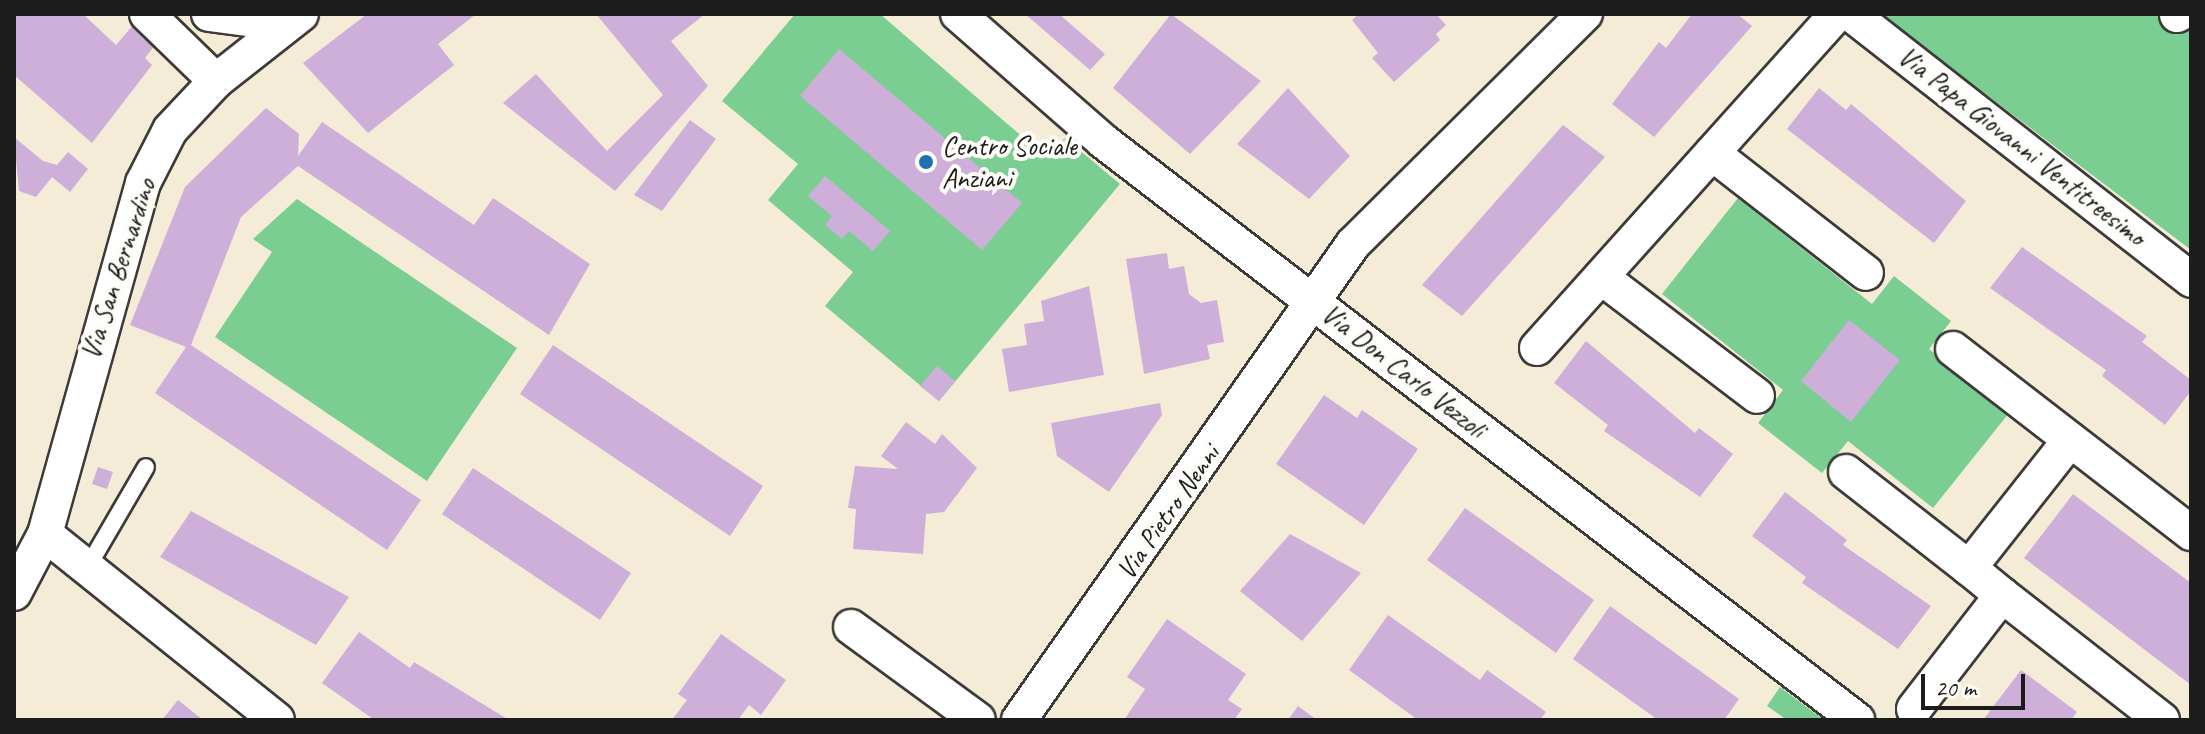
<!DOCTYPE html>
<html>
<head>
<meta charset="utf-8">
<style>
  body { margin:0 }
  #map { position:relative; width:2205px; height:734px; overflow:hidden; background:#f5ecd8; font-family:Caveat,sans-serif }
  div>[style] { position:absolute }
  .green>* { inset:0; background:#7ace91 }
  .building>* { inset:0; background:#cdafda }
  .roads { filter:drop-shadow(2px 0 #3d3b38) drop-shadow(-2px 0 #3d3b38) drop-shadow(0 2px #3d3b38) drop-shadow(0 -2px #3d3b38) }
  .service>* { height:16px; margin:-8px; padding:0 8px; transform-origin:8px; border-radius:8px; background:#fff }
  .minor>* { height:34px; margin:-17px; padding:0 17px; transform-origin:17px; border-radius:17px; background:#fff }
  .dots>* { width:22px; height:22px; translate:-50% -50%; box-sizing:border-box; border:4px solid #fdfcf7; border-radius:50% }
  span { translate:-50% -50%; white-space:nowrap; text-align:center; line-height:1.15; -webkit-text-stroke:8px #fdfcf7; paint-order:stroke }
  .poi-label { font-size:28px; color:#1c1c1c }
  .left { translate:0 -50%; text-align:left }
  .street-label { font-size:28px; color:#1c1c1c }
  .frame { position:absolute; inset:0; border:16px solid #1c1c1c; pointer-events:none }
  .scale { position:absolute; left:1921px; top:674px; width:104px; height:36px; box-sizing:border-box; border:4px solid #1c1c1c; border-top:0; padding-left:10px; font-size:24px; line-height:28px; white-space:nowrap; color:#1c1c1c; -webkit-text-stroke:6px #fdfcf7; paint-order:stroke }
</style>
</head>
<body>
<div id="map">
  <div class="green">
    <i style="clip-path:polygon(795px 14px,880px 14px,1047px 158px,1065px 138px,1120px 184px,939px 401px,825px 306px,853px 272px,768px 200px,798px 164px,722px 101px)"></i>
    <i style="clip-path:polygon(1880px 14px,2176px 14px,2191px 26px,2191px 250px)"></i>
    <i style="clip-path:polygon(1738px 198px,1872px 304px,1894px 276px,1951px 321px,1929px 349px,2009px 413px,1933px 508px,1848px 441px,1822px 473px,1758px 423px,1783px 390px,1662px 294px)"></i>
    <i style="clip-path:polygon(297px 199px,517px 348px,427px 481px,215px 337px,272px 252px,253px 239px)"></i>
    <i style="clip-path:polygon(1780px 687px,1824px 720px,1787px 720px,1767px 706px)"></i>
  </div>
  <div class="building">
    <i style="clip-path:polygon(14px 14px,83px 14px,116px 45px,134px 24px,156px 44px,145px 58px,152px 65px,92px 143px,14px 75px)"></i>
    <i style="clip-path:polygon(367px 14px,476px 14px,438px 44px,454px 65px,368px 133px,303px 63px)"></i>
    <i style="clip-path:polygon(596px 14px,705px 14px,671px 41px,708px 86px,615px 191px,503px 103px,536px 74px,607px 151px,663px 95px)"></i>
    <i style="clip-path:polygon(1025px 14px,1059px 14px,1105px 54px,1090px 70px)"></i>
    <i style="clip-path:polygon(1171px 14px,1261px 81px,1190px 154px,1113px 88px)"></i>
    <i style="clip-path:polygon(1359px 14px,1436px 14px,1446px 25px,1436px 34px,1440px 40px,1394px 82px,1372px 58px,1378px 53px,1352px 20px)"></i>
    <i style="clip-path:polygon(1692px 14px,1737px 14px,1752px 26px,1654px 137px,1612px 104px,1659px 42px,1666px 48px)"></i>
    <i style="clip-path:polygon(839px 49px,1022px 203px,982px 250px,800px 96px)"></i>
    <i style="clip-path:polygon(1288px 88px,1350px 156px,1309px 199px,1237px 144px)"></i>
    <i style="clip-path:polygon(1819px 88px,1846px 110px,1851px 104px,1966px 201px,1934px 243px,1787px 129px)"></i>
    <i style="clip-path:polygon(266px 108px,299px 134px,298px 156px,322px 122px,474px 225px,493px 198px,590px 264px,549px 335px,298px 166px,241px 217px,191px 345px,421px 500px,387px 550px,155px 393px,186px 347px,130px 325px,185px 187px)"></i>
    <i style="clip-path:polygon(690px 120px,716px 139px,662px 211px,634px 195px)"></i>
    <i style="clip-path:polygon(1563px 125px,1605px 157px,1462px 316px,1422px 285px)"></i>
    <i style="clip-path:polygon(14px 137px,43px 161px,57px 165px,68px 152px,88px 169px,70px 192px,52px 177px,36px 197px,19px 191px)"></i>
    <i style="clip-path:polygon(825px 176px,890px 231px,873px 251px,849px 231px,842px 239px,825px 225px,832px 216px,808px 196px)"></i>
    <i style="clip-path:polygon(2022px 247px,2147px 336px,2142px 342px,2191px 380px,2191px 391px,2165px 425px,2102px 376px,2106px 370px,1990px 288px)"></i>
    <i style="clip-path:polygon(1167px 253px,1169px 269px,1184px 266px,1189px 294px,1201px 303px,1217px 300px,1224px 342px,1207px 345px,1210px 359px,1144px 374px,1126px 259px)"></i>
    <i style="clip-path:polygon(1089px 286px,1104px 375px,1009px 392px,1002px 349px,1027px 345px,1024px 324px,1044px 321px,1041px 301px)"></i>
    <i style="clip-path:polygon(1849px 320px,1900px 360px,1851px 422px,1801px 381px)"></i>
    <i style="clip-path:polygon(1586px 341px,1695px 433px,1699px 428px,1733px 454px,1700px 497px,1604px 431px,1608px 425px,1554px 383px)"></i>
    <i style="clip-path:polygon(553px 345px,763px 486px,730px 536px,520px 394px)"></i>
    <i style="clip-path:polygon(937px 366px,955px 381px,939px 401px,920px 386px)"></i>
    <i style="clip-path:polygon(1324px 395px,1357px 418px,1362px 410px,1418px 449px,1364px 525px,1276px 464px)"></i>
    <i style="clip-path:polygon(1160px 403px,1162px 415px,1109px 492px,1057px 456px,1051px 423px)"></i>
    <i style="clip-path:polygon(906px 422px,935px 444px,942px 434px,977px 468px,944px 512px,926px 514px,923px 554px,853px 549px,856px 509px,848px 508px,855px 466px,898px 469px,881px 456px)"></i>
    <i style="clip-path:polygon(98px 467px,113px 472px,107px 489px,92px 484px)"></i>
    <i style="clip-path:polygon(473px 468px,631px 573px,600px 620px,442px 514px)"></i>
    <i style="clip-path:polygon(1785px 492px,1847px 540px,1843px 545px,1931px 606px,1898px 649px,1802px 583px,1806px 577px,1752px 536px)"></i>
    <i style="clip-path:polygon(2073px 494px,2191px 583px,2191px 685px,2024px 558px)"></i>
    <i style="clip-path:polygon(1465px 508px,1594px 600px,1556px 653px,1427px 560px)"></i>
    <i style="clip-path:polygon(191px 511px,349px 597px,316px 645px,160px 557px)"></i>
    <i style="clip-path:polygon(1290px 534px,1361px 573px,1302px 641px,1240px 591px)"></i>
    <i style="clip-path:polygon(1610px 606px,1739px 699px,1724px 720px,1658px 720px,1573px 659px)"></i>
    <i style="clip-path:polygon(1388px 615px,1480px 680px,1487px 670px,1546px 712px,1540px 720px,1418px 720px,1349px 670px)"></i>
    <i style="clip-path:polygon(1167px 619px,1246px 674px,1228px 700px,1242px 709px,1234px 720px,1124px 720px,1145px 689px,1127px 677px)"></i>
    <i style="clip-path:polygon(359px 632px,410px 668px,414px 662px,509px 720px,373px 719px,322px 683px)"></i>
    <i style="clip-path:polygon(721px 634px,786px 680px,761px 715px,749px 705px,738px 720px,672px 720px,687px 700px,678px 694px)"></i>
    <i style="clip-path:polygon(2021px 670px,2077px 712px,2071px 720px,1983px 720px)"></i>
    <i style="clip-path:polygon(178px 700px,203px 720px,162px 720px)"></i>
    <i style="clip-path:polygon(1298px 706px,1317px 720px,1288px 720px)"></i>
  </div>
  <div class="roads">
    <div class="service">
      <i style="left:86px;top:570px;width:119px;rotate:-59.8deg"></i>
    </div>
    <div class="minor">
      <i style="left:147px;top:14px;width:96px;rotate:44.2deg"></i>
      <i style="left:209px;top:14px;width:78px;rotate:7.4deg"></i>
      <i style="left:958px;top:14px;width:193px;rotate:41.2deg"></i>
      <i style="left:1103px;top:141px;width:951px;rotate:37.52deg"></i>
      <i style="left:1851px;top:14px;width:432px;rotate:38deg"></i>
      <i style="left:2177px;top:15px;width:2px;rotate:-27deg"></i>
      <i style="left:1712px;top:153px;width:195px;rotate:37.9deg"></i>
      <i style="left:1601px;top:277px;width:196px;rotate:37.3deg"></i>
      <i style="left:1537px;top:348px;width:449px;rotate:-48.1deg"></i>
      <i style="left:1953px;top:349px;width:301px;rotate:37.7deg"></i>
      <i style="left:1846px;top:472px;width:156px;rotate:38deg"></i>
      <i style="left:45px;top:534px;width:297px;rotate:38.7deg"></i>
      <i style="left:14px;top:593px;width:67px;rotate:-62.3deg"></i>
      <i style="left:45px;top:534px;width:364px;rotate:-74.4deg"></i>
      <i style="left:143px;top:183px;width:59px;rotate:-63deg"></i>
      <i style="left:170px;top:130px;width:67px;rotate:-46.8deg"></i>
      <i style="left:216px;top:81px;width:108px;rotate:-38.2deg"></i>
      <i style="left:2002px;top:595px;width:203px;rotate:38deg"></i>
      <i style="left:851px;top:627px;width:157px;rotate:36.2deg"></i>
      <i style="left:1914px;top:709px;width:144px;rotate:-52.3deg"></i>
      <i style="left:2002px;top:595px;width:43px;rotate:-140.7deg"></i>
      <i style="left:1969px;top:568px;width:163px;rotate:-51.7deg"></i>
      <i style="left:1019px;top:720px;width:581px;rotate:-54.94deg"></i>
      <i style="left:1353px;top:244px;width:327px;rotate:-44.8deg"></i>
    </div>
  </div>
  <div class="dots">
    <i style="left:926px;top:162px;background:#1f6fb2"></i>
  </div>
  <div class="poi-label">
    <span class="left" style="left:942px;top:162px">Centro Sociale<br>Anziani</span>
  </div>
  <div class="street-label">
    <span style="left:2022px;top:146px;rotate:38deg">Via Papa Giovanni Ventitreesimo</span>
    <span style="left:118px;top:269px;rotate:-72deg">Via San Bernardino</span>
    <span style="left:1404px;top:371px;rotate:38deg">Via Don Carlo Vezzoli</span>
    <span style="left:1168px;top:512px;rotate:-55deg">Via Pietro Nenni</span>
  </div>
  <div class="frame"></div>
  <div class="scale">20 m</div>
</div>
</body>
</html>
